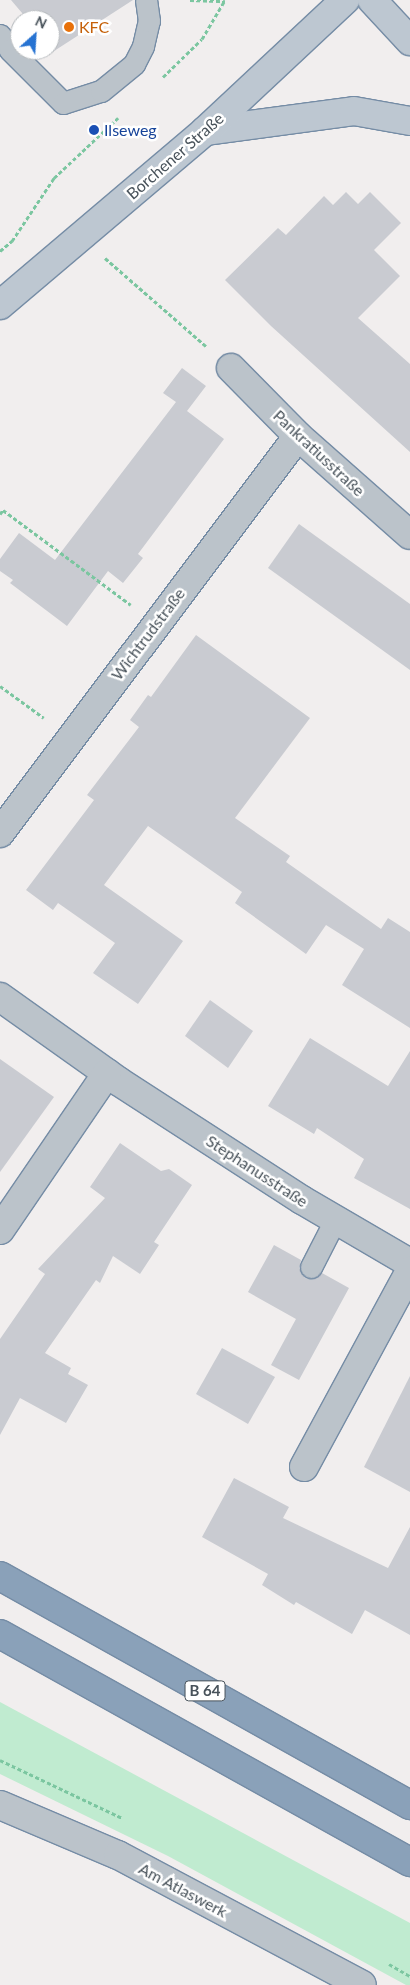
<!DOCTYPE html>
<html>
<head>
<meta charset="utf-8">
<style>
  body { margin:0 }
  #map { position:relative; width:410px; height:1985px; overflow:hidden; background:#f1eeee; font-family:Lato,sans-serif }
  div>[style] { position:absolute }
  .green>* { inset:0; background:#c0ebd0 }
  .building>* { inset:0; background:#c9cbd1 }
  .path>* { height:3px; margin-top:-1.5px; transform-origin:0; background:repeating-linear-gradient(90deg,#7bc6a0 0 4px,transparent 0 6.5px) }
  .roads { filter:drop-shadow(1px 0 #758ca5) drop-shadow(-1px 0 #758ca5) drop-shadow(0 1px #758ca5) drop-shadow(0 -1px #758ca5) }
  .lane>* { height:21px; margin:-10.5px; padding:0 10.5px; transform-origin:10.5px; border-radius:10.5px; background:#bbc3ca }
  .street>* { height:28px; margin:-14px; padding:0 14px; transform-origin:14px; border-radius:14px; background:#bbc3ca }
  .secondary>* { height:28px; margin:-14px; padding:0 14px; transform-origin:14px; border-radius:14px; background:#bdc7d1 }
  .highway>* { height:28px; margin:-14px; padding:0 14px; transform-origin:14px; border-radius:14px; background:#8aa1b9 }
  .dots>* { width:14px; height:14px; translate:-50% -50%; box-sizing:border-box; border:2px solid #fff; border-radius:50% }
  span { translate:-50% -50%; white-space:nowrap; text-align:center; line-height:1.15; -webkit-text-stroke:5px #fff; paint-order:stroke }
  .shield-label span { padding:1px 4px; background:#fff; border:1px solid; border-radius:4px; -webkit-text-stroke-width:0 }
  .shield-label { font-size:15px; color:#48525a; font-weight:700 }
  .food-label { font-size:16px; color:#c56008 }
  .left { translate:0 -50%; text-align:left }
  .transit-label { font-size:16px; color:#164399 }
  .street-label { font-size:16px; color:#48525a }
  .north { position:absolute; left:10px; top:10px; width:50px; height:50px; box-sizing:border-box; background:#fff; border:1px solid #b6babd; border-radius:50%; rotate:26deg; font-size:14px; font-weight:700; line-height:20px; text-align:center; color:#48525a }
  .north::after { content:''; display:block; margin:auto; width:18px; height:22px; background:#2773d2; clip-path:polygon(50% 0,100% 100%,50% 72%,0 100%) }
</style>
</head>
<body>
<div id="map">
  <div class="green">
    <i style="clip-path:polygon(0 1702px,410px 1923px,410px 1985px,406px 1985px,168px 1856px,0 1774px)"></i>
  </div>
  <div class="building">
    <i style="clip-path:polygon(11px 0,133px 0,51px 53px,49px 50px,50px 20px,28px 20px)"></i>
    <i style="clip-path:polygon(346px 192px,358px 204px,370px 192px,401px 223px,374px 250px,400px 276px,358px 318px,410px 364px,410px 452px,271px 326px,225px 280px,278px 228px,286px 235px,324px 196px,333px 205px)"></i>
    <i style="clip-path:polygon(182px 368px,206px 386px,187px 411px,224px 439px,138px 554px,143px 558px,123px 583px,108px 571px,67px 626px,10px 583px,13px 580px,0 571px,0 559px,19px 533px,55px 560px,176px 402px,163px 393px)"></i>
    <i style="clip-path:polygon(299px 524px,410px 604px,410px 670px,268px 568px)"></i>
    <i style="clip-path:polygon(196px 635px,310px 718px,235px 818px,290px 856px,286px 862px,381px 929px,388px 918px,410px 932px,410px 1028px,342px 985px,364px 949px,326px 925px,306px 954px,235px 903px,242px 892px,148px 826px,104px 885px,183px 941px,138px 1004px,93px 973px,115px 943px,58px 903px,53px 910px,26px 890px,94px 800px,87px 795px,139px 727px,130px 720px,148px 695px,151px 697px)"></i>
    <i style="clip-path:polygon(210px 1000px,253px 1031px,228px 1068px,185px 1036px)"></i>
    <i style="clip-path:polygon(310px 1038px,388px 1086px,410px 1051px,410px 1209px,354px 1178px,364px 1159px,317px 1128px,314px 1134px,268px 1106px)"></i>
    <i style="clip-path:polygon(0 1059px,54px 1097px,0 1172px)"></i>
    <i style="clip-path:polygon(120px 1143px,161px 1171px,169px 1169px,192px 1185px,154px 1242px,159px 1245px,140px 1274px,113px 1256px,100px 1283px,96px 1280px,45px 1353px,71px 1368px,68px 1374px,88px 1385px,66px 1423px,20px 1398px,0 1435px,0 1339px,45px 1274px,38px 1269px,105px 1198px,90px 1187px)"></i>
    <i style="clip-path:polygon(274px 1245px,301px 1260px,299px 1268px,305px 1278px,312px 1279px,322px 1273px,349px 1288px,299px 1380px,271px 1365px,296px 1319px,248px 1292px)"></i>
    <i style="clip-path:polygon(222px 1348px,275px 1377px,248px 1424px,196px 1394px)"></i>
    <i style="clip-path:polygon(410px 1376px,410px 1492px,364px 1467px)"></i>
    <i style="clip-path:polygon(234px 1478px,289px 1507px,283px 1518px,388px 1568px,410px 1527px,410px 1635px,365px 1610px,352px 1634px,296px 1602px,294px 1605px,262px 1585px,268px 1574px,202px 1537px)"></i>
  </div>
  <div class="path">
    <i style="left:190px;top:0;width:35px;rotate:2deg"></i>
    <i style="left:163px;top:77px;width:54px;rotate:-44.3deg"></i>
    <i style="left:202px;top:39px;width:45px;rotate:-59.5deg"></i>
    <i style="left:0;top:251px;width:16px;rotate:-40deg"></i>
    <i style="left:12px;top:241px;width:76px;rotate:-56.3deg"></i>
    <i style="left:54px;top:178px;width:88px;rotate:-43.2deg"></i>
    <i style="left:105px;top:258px;width:134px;rotate:41.1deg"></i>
    <i style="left:0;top:514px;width:5px;rotate:-53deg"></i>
    <i style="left:3px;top:510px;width:159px;rotate:36.6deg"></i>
    <i style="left:0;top:686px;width:54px;rotate:36deg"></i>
    <i style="left:0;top:1760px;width:135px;rotate:25.4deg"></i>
    <i style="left:389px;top:1964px;width:24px;rotate:30deg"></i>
  </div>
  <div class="roads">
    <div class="lane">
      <i style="left:0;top:35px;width:18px;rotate:56deg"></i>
      <i style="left:10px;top:50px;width:75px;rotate:45deg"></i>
      <i style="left:63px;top:103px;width:40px;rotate:-18deg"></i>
      <i style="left:101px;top:91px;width:43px;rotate:-39.3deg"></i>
      <i style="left:134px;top:64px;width:20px;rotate:-63deg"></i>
      <i style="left:143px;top:46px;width:26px;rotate:-77deg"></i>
      <i style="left:149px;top:21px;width:21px;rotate:-98deg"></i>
      <i style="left:311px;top:1267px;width:53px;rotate:-62.9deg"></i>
    </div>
    <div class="street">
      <i style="left:231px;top:368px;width:95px;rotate:45.4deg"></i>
      <i style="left:298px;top:436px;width:149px;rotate:41.5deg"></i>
      <i style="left:0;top:833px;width:496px;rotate:-53.1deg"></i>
      <i style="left:0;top:997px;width:145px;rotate:35.4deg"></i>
      <i style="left:118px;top:1081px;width:219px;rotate:32.9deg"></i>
      <i style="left:302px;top:1200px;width:125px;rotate:30.3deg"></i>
      <i style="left:0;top:1230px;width:190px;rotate:-55.7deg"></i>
      <i style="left:304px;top:1467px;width:223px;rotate:-61.6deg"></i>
      <i style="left:0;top:1805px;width:128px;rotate:23deg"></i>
      <i style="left:118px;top:1855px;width:276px;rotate:28deg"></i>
    </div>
    <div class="secondary">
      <i style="left:372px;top:0;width:56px;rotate:47.2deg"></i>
      <i style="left:205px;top:131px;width:150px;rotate:-7.6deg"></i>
      <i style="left:354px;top:111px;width:57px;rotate:10.1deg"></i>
      <i style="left:0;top:305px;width:269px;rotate:-40.3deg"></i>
      <i style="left:205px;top:131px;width:192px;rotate:-43.1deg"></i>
    </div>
    <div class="highway">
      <i style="left:0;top:1576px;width:470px;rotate:29.2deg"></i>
      <i style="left:0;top:1634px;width:469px;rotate:29.1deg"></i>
    </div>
  </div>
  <div class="dots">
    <i style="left:69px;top:27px;background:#e8710a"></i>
    <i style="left:94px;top:130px;background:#1a4fb4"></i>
  </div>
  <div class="shield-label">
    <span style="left:205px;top:1691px">B 64</span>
  </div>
  <div class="food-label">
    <span class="left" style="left:79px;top:27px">KFC</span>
  </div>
  <div class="transit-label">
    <span class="left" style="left:104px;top:130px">Ilseweg</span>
  </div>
  <div class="street-label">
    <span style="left:175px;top:156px;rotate:-41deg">Borchener Straße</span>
    <span style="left:319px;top:453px;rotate:43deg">Pankratiusstraße</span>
    <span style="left:148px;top:634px;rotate:-53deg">Wichtrudstraße</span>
    <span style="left:257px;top:1171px;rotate:33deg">Stephanusstraße</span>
    <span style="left:183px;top:1890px;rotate:28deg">Am Atlaswerk</span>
  </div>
  <div class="north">N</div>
</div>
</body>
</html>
